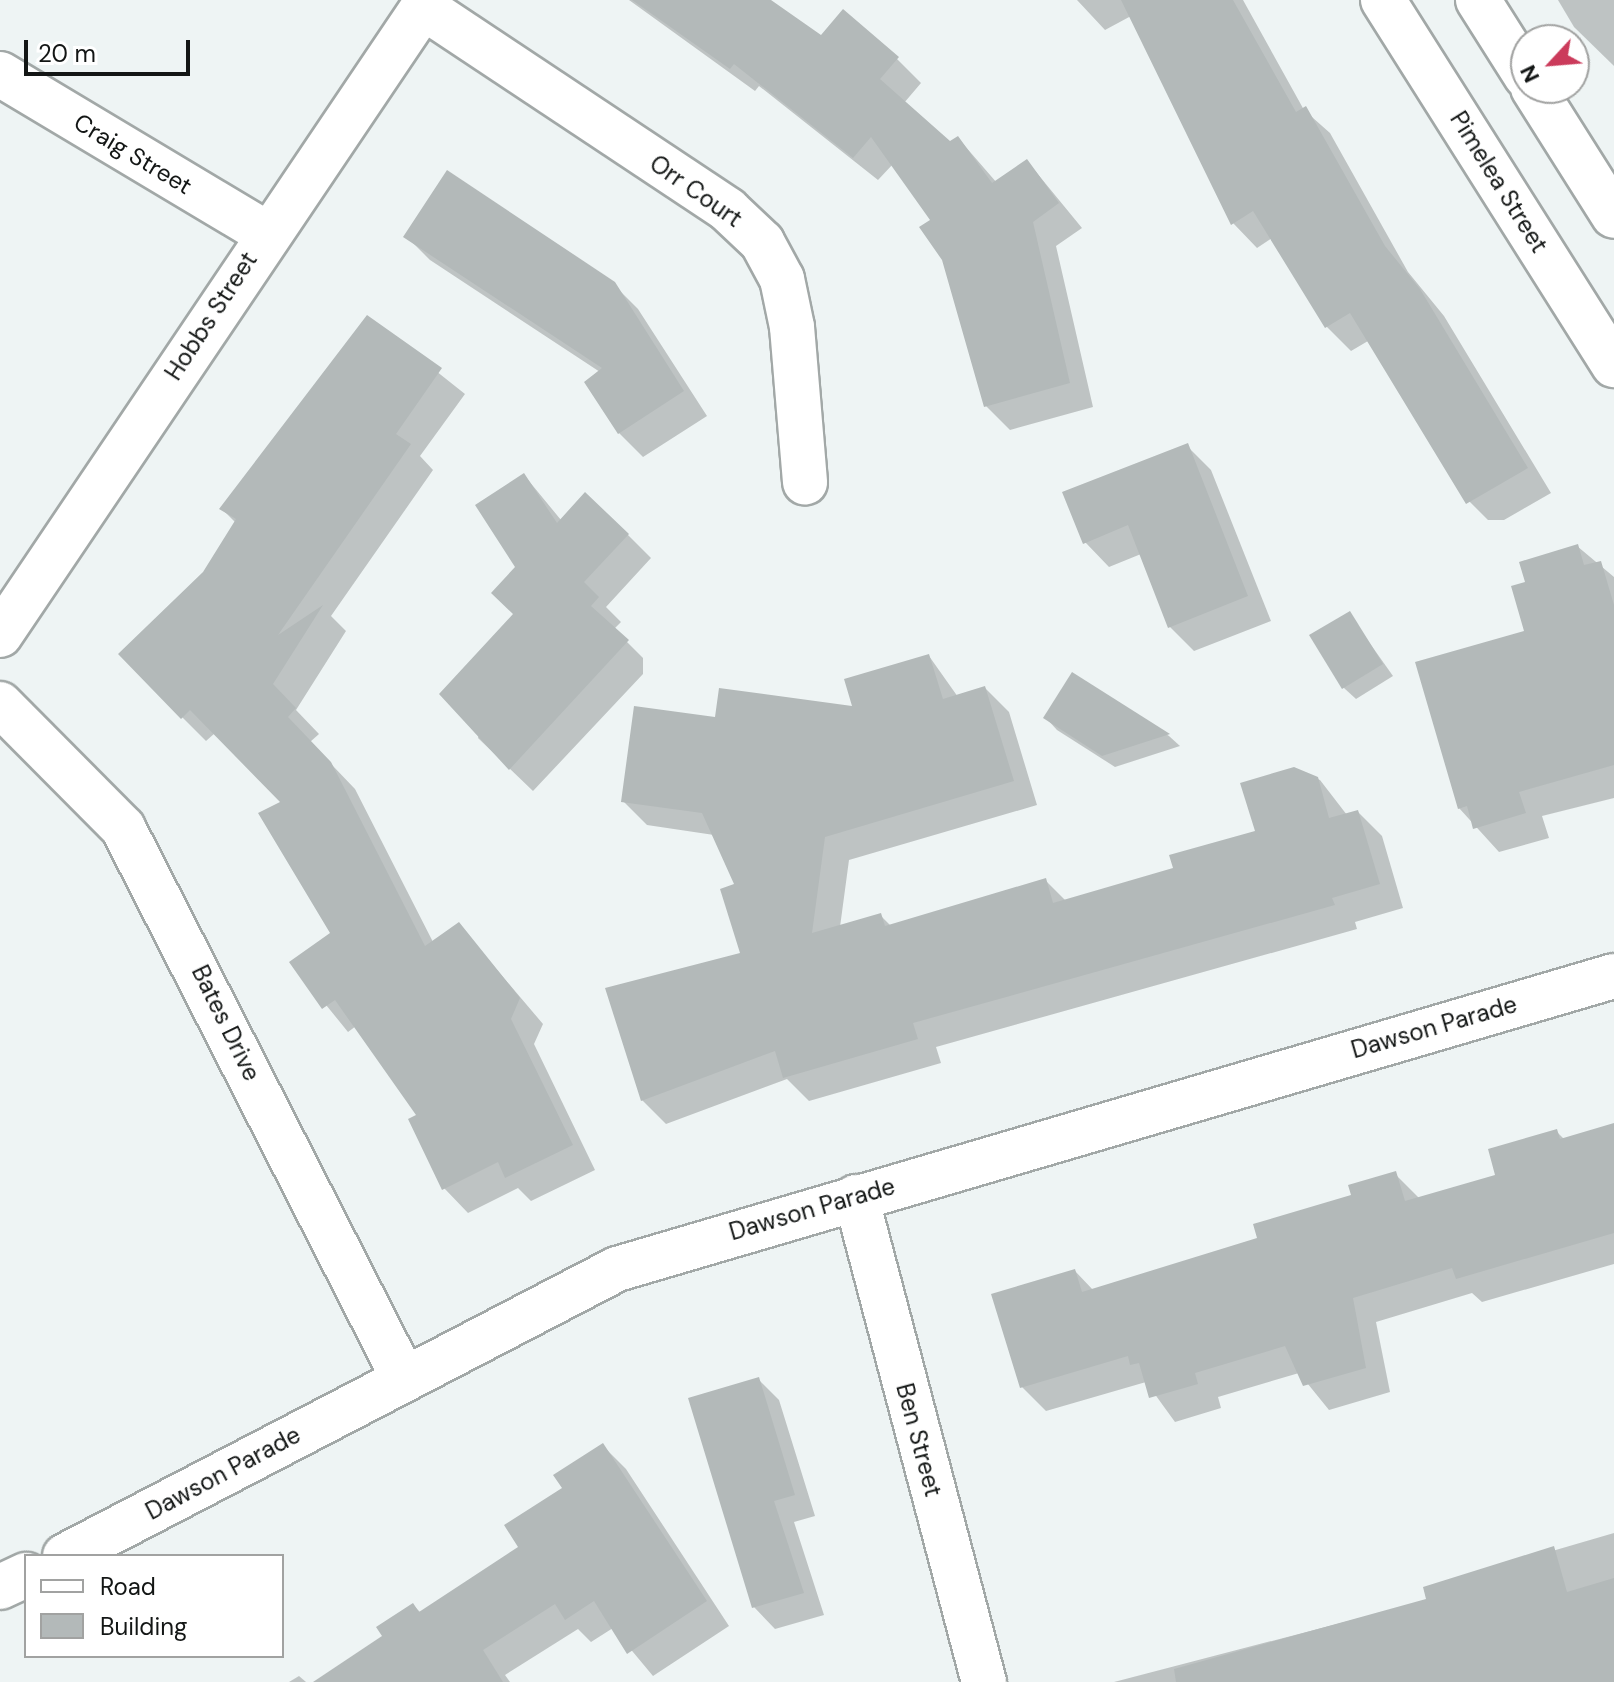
<!DOCTYPE html>
<html>
<head>
<meta charset="utf-8">
<style>
  body { margin:0 }
  #map { position:relative; width:1614px; height:1682px; overflow:hidden; background:#eef4f4; font-family:"DM Sans",sans-serif }
  div>[style] { position:absolute }
  .shadow>* { inset:0; background:#0003 }
  .building>* { inset:0; background:#b3b9b9 }
  .roads { filter:drop-shadow(2px 0 #a2a8a7) drop-shadow(-2px 0 #a2a8a7) drop-shadow(0 2px #a2a8a7) drop-shadow(0 -2px #a2a8a7) }
  .street>* { height:44px; margin:-22px; padding:0 22px; transform-origin:22px; border-radius:22px; background:#fff }
  .secondary>* { height:44px; margin:-22px; padding:0 22px; transform-origin:22px; border-radius:22px; background:#fff }
  .primary>* { height:44px; margin:-22px; padding:0 22px; transform-origin:22px; border-radius:22px; background:#fff }
  span { translate:-50% -50%; white-space:nowrap; text-align:center; line-height:1.15; -webkit-text-stroke:6px #fff; paint-order:stroke }
  .street-label { font-size:24px; color:#131615 }
  .legend { position:absolute; left:24px; top:1554px; width:260px; height:104px; box-sizing:border-box; background:#fff; border:2px solid #a1a2a1; margin:0; padding:10px 14px; list-style:none; font-size:24px; color:#131615 }
  .legend li { display:flex; align-items:center; gap:16px; height:40px }
  .legend b { width:40px; border:2px solid #a1a2a1 }
  .north { position:absolute; left:1510px; top:24px; width:80px; height:80px; box-sizing:border-box; background:#fff; border:2px solid #a1a2a1; border-radius:50%; rotate:244deg; font-size:22px; font-weight:700; line-height:32px; text-align:center; color:#131615 }
  .north::after { content:''; display:block; margin:auto; width:28px; height:36px; background:#cb3b5b; clip-path:polygon(50% 0,100% 100%,50% 72%,0 100%) }
  .scale { position:absolute; left:24px; top:40px; width:166px; height:36px; box-sizing:border-box; border:4px solid #131615; border-top:0; padding-left:10px; font-size:24px; line-height:28px; white-space:nowrap; color:#131615; -webkit-text-stroke:6px #fff; paint-order:stroke }
</style>
</head>
<body>
<div id="map">
  <div class="shadow">
    <i style="clip-path:polygon(629px 0,767px 0,821px 37px,897px 59px,921px 83px,904px 103px,950px 144px,958px 138px,997px 183px,1027px 161px,1082px 228px,1056px 246px,1093px 407px,1010px 430px,986px 406px,933px 221px,893px 164px,878px 180px,759px 86px,755px 91px)"></i>
    <i style="clip-path:polygon(1077px 0,1243px 0,1304px 110px,1330px 133px,1408px 272px,1444px 316px,1551px 493px,1504px 520px,1488px 520px,1463px 495px,1368px 341px,1351px 351px,1327px 327px,1272px 238px,1257px 248px,1233px 223px,1131px 16px,1105px 30px)"></i>
    <i style="clip-path:polygon(1558px 0,1614px 0,1614px 66px,1574px 27px)"></i>
    <i style="clip-path:polygon(406px 236px,613px 284px,638px 309px,707px 416px,643px 457px,619px 433px,600px 372px,430px 260px)"></i>
    <i style="clip-path:polygon(368px 317px,465px 394px,420px 456px,433px 470px,331px 616px,346px 631px,296px 710px,319px 734px,310px 742px,355px 789px,433px 942px,458px 924px,543px 1024px,534px 1044px,595px 1170px,531px 1201px,518px 1188px,468px 1213px,444px 1188px,419px 1116px,356px 1026px,348px 1032px,292px 963px,333px 934px,261px 814px,283px 803px,215px 733px,206px 741px,182px 717px,204px 574px,236px 523px,222px 509px)"></i>
    <i style="clip-path:polygon(1187px 446px,1211px 470px,1271px 621px,1194px 651px,1170px 627px,1141px 554px,1109px 567px,1085px 542px)"></i>
    <i style="clip-path:polygon(524px 475px,561px 520px,628px 535px,651px 558px,606px 607px,621px 622px,614px 629px,643px 658px,643px 674px,533px 791px,478px 738px,515px 615px)"></i>
    <i style="clip-path:polygon(1577px 546px,1614px 577px,1614px 798px,1542px 816px,1549px 838px,1499px 852px,1459px 808px,1527px 632px,1527px 583px)"></i>
    <i style="clip-path:polygon(1349px 614px,1393px 676px,1356px 699px,1344px 688px)"></i>
    <i style="clip-path:polygon(929px 656px,958px 697px,985px 688px,1009px 712px,1037px 805px,849px 860px,840px 927px,880px 915px,891px 926px,1045px 880px,1067px 902px,1175px 869px,1257px 832px,1294px 769px,1320px 780px,1347px 815px,1358px 812px,1382px 836px,1403px 908px,1355px 922px,1357px 929px,936px 1047px,941px 1063px,809px 1101px,787px 1079px,666px 1124px,642px 1100px,743px 955px,737px 886px,714px 835px,647px 825px,623px 801px,717px 719px,855px 708px)"></i>
    <i style="clip-path:polygon(1073px 675px,1169px 736px,1180px 746px,1115px 767px,1057px 730px,1046px 718px)"></i>
    <i style="clip-path:polygon(1614px 1126px,1614px 1264px,1482px 1302px,1472px 1293px,1376px 1322px,1390px 1392px,1329px 1410px,1299px 1373px,1218px 1397px,1221px 1408px,1175px 1422px,1146px 1382px,1046px 1411px,1022px 1387px,1075px 1271px,1094px 1291px,1260px 1240px,1395px 1174px,1420px 1199px,1498px 1176px,1556px 1131px,1565px 1140px)"></i>
    <i style="clip-path:polygon(758px 1379px,779px 1400px,815px 1516px,794px 1522px,824px 1615px,775px 1629px,754px 1607px)"></i>
    <i style="clip-path:polygon(602px 1445px,626px 1469px,729px 1626px,653px 1676px,613px 1628px,591px 1642px,578px 1629px,505px 1675px,510px 1682px,316px 1682px,385px 1637px,413px 1605px,421px 1613px,521px 1548px)"></i>
    <i style="clip-path:polygon(1614px 1533px,1614px 1682px,1114px 1682px,1429px 1600px,1425px 1588px)"></i>
    <i style="clip-path:polygon(299px 1676px,306px 1682px,289px 1682px)"></i>
  </div>
  <div class="building">
    <i style="clip-path:polygon(632px 0,771px 0,821px 35px,843px 9px,899px 57px,880px 79px,950px 141px,958px 136px,992px 183px,1027px 159px,1059px 203px,1033px 222px,1070px 383px,984px 407px,942px 260px,919px 227px,930px 220px,871px 137px,853px 158px,734px 64px,730px 69px)"></i>
    <i style="clip-path:polygon(1121px 0,1233px 0,1296px 112px,1306px 106px,1385px 246px,1420px 289px,1528px 468px,1466px 504px,1350px 313px,1325px 328px,1253px 211px,1231px 225px)"></i>
    <i style="clip-path:polygon(447px 170px,615px 282px,684px 391px,618px 434px,584px 382px,602px 368px,403px 237px)"></i>
    <i style="clip-path:polygon(367px 315px,442px 368px,396px 434px,411px 444px,278px 635px,323px 605px,273px 684px,296px 708px,288px 717px,331px 762px,425px 946px,459px 922px,520px 998px,511px 1019px,573px 1145px,505px 1178px,498px 1162px,442px 1190px,408px 1119px,416px 1115px,335px 1000px,322px 1009px,289px 962px,330px 933px,258px 813px,280px 802px,190px 710px,181px 719px,118px 654px,203px 572px,236px 519px,219px 509px)"></i>
    <i style="clip-path:polygon(1188px 443px,1248px 596px,1168px 628px,1128px 525px,1083px 544px,1062px 492px)"></i>
    <i style="clip-path:polygon(524px 473px,557px 523px,585px 492px,629px 534px,584px 582px,599px 597px,591px 606px,629px 640px,509px 770px,439px 694px,513px 614px,491px 593px,515px 567px,475px 505px)"></i>
    <i style="clip-path:polygon(1578px 544px,1584px 565px,1601px 561px,1614px 605px,1614px 765px,1519px 792px,1526px 813px,1473px 829px,1467px 806px,1458px 809px,1415px 662px,1524px 631px,1511px 586px,1525px 582px,1519px 562px)"></i>
    <i style="clip-path:polygon(1350px 611px,1383px 664px,1342px 689px,1309px 635px)"></i>
    <i style="clip-path:polygon(929px 654px,943px 699px,985px 686px,1014px 781px,825px 837px,812px 933px,881px 913px,885px 926px,1046px 878px,1053px 903px,1173px 868px,1169px 855px,1255px 831px,1240px 783px,1294px 767px,1318px 777px,1329px 818px,1358px 810px,1380px 884px,1332px 898px,1335px 905px,913px 1023px,918px 1039px,783px 1078px,775px 1051px,641px 1101px,605px 988px,740px 953px,720px 889px,734px 884px,702px 813px,621px 802px,634px 706px,715px 717px,719px 688px,852px 706px,844px 679px)"></i>
    <i style="clip-path:polygon(1072px 672px,1170px 734px,1102px 756px,1043px 718px)"></i>
    <i style="clip-path:polygon(1614px 1123px,1614px 1233px,1456px 1279px,1452px 1268px,1353px 1298px,1366px 1368px,1303px 1386px,1285px 1346px,1195px 1373px,1198px 1384px,1149px 1398px,1139px 1363px,1130px 1365px,1128px 1356px,1020px 1388px,991px 1294px,1075px 1269px,1082px 1292px,1257px 1238px,1253px 1224px,1351px 1195px,1348px 1185px,1396px 1171px,1405px 1201px,1495px 1175px,1488px 1149px,1557px 1129px,1560px 1139px)"></i>
    <i style="clip-path:polygon(759px 1377px,795px 1495px,774px 1501px,804px 1593px,752px 1608px,688px 1398px)"></i>
    <i style="clip-path:polygon(603px 1443px,707px 1601px,627px 1654px,594px 1601px,565px 1620px,555px 1604px,483px 1650px,503px 1682px,313px 1682px,382px 1636px,376px 1627px,413px 1603px,419px 1612px,518px 1547px,504px 1525px,562px 1488px,553px 1475px)"></i>
    <i style="clip-path:polygon(1554px 1546px,1567px 1592px,1614px 1578px,1614px 1682px,1176px 1682px,1174px 1669px,1426px 1599px,1423px 1587px)"></i>
  </div>
  <div class="roads">
    <div class="street">
      <i style="left:423px;top:7px;width:366px;rotate:33.6deg"></i>
      <i style="left:728px;top:210px;width:47px;rotate:43.3deg"></i>
      <i style="left:762px;top:242px;width:42px;rotate:61.6deg"></i>
      <i style="left:782px;top:279px;width:49px;rotate:78.2deg"></i>
      <i style="left:792px;top:327px;width:156px;rotate:85.2deg"></i>
      <i style="left:0;top:74px;width:310px;rotate:30.9deg"></i>
      <i style="left:0;top:635px;width:766px;rotate:-56.02deg"></i>
      <i style="left:0;top:704px;width:175px;rotate:45.2deg"></i>
      <i style="left:123px;top:828px;width:616px;rotate:62.98deg"></i>
      <i style="left:856px;top:1197px;width:502px;rotate:75.22deg"></i>
    </div>
    <div class="secondary">
      <i style="left:65px;top:1556px;width:622px;rotate:-27.47deg"></i>
      <i style="left:617px;top:1269px;width:1039px;rotate:-16.38deg"></i>
      <i style="left:0;top:1587px;width:29px;rotate:-25deg"></i>
    </div>
    <div class="primary">
      <i style="left:1383px;top:0;width:432px;rotate:57.7deg"></i>
      <i style="left:1478px;top:0;width:90px;rotate:57.7deg"></i>
      <i style="left:1533px;top:88px;width:151px;rotate:57.7deg"></i>
    </div>
  </div>
  <div class="street-label">
    <span style="left:133px;top:154px;rotate:31deg">Craig Street</span>
    <span style="left:1499px;top:182px;rotate:58deg">Pimelea Street</span>
    <span style="left:696px;top:191px;rotate:35deg">Orr Court</span>
    <span style="left:211px;top:316px;rotate:-57deg">Hobbs Street</span>
    <span style="left:226px;top:1023px;rotate:64deg">Bates Drive</span>
    <span style="left:1434px;top:1027px;rotate:-16deg">Dawson Parade</span>
    <span style="left:812px;top:1209px;rotate:-16deg">Dawson Parade</span>
    <span style="left:919px;top:1440px;rotate:75deg">Ben Street</span>
    <span style="left:223px;top:1473px;rotate:-28deg">Dawson Parade</span>
  </div>
  <ul class="legend">
  <li><b style="height:10px;background:#fff"></b>Road</li>
  <li><b style="height:22px;background:#b3b9b9"></b>Building</li>
  </ul>
  <div class="north">N</div>
  <div class="scale">20 m</div>
</div>
</body>
</html>
